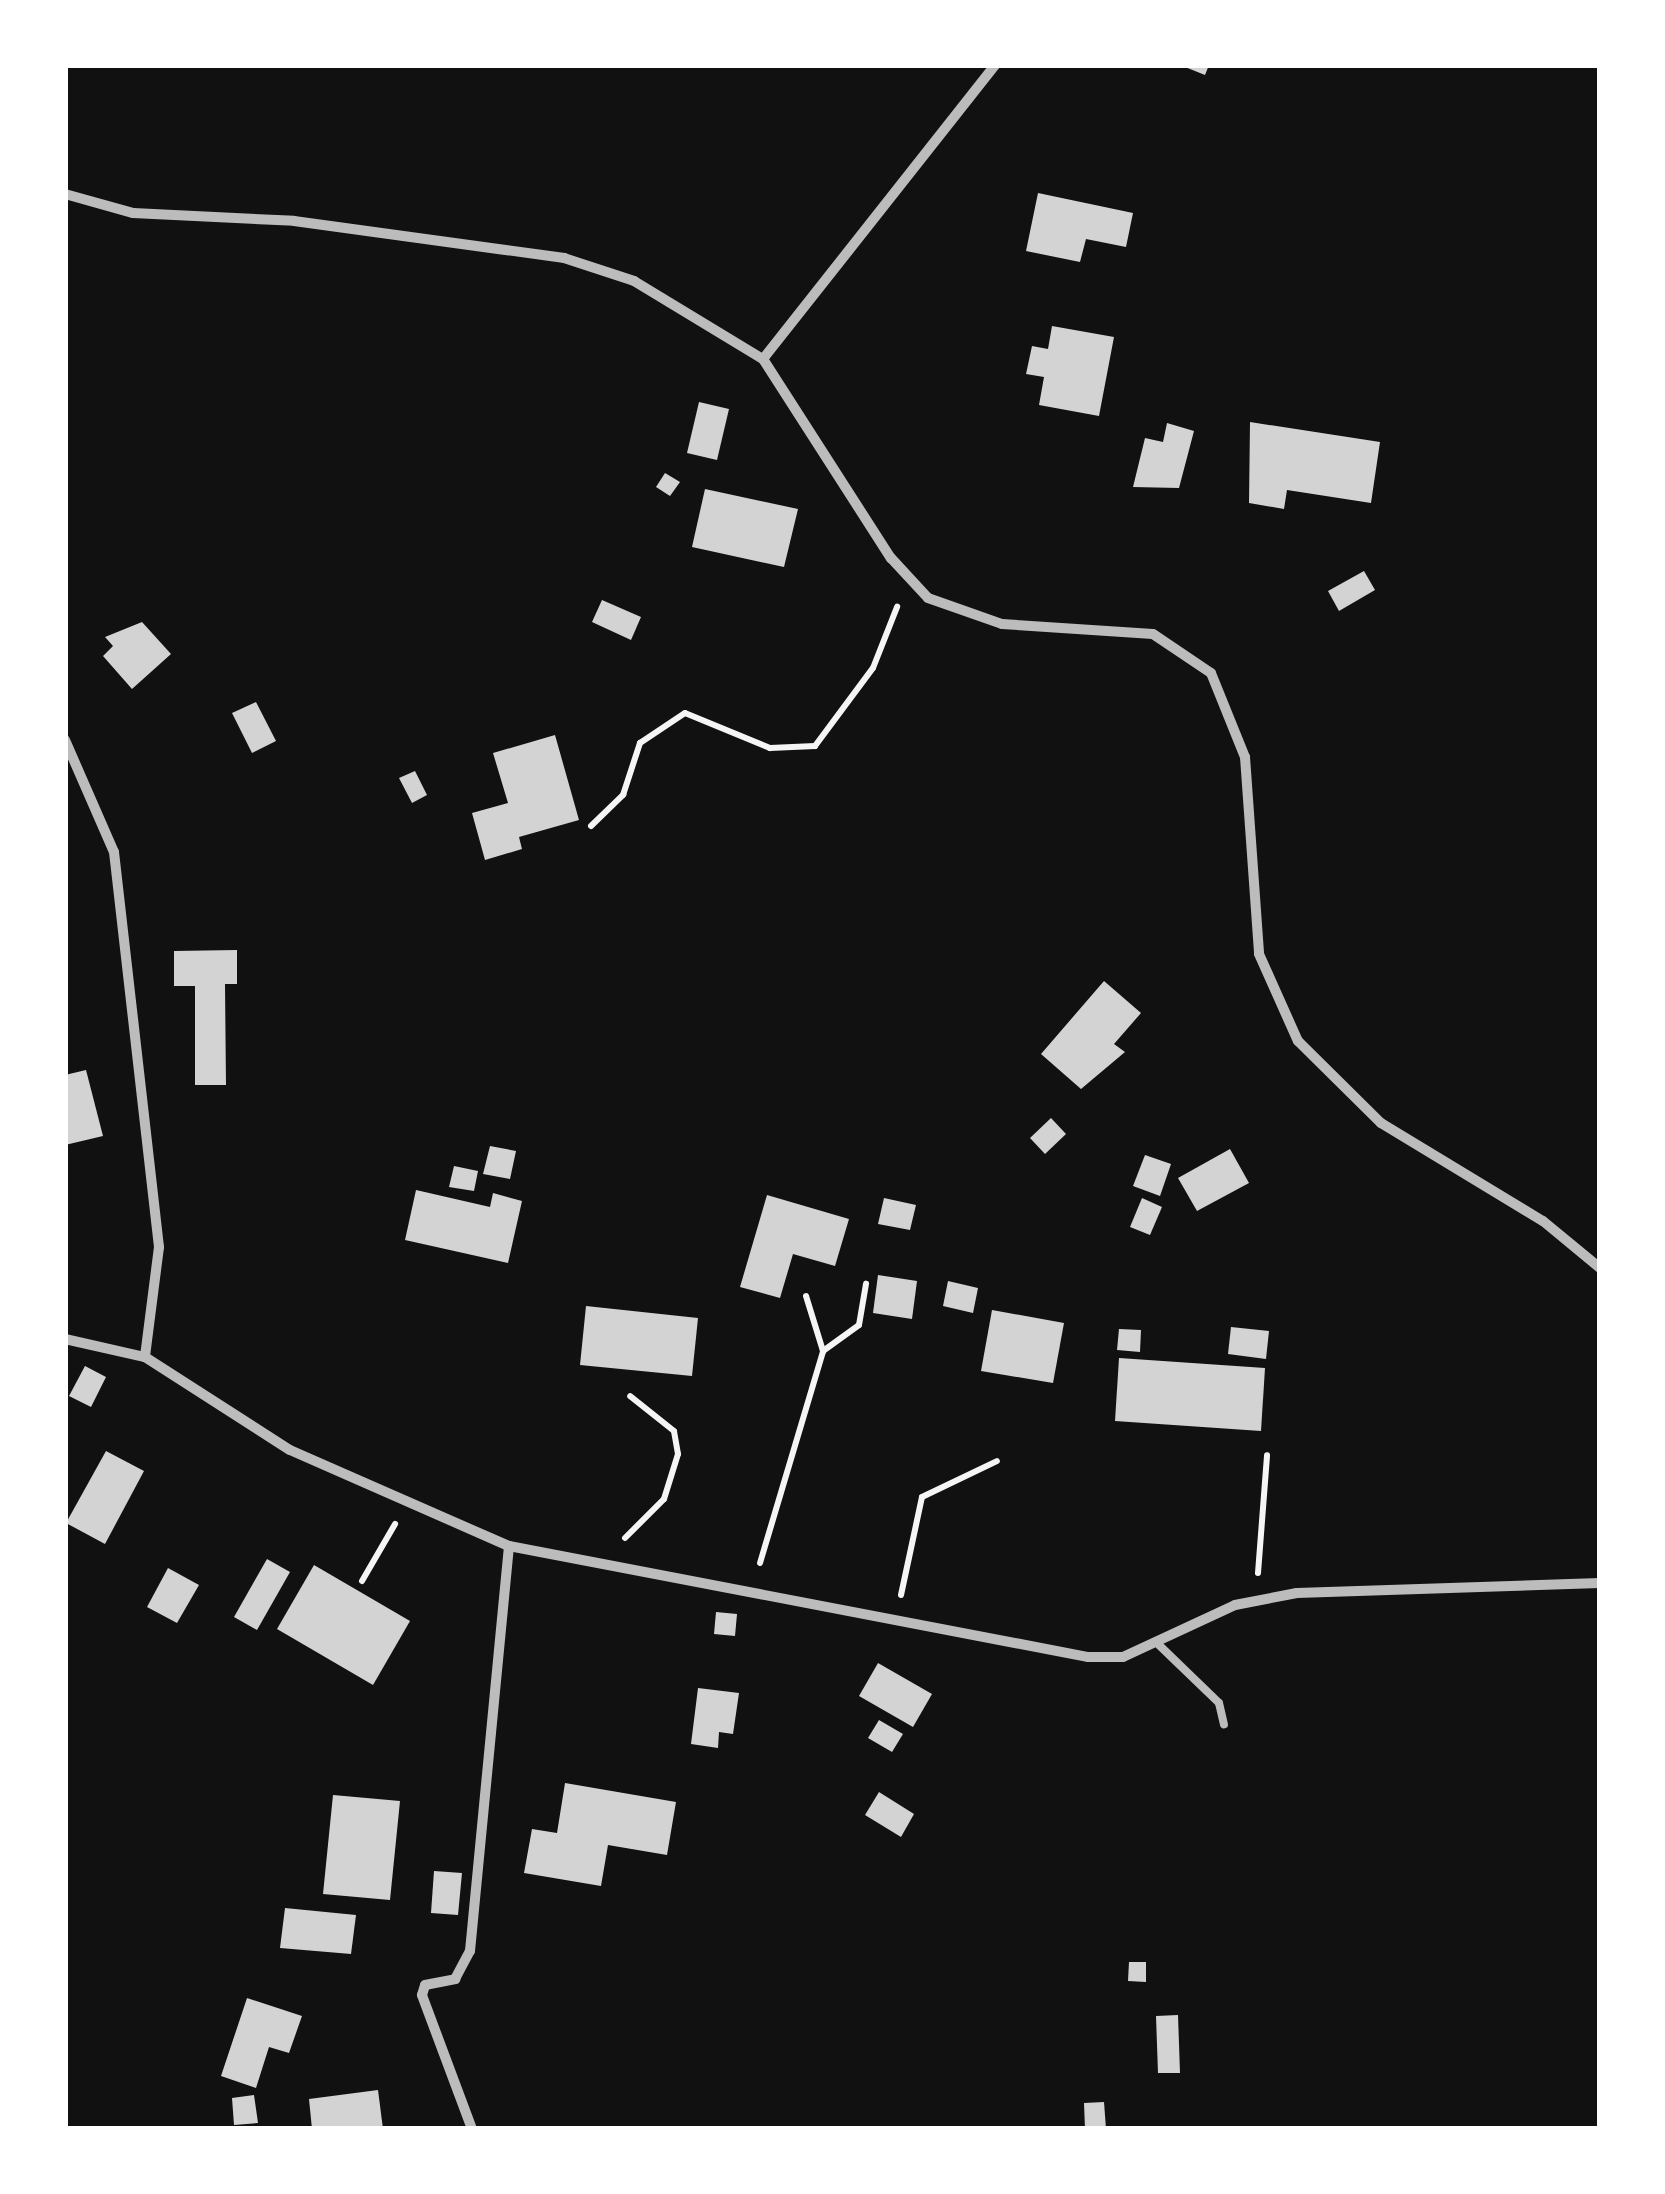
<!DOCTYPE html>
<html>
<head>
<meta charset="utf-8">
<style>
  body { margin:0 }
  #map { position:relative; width:1665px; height:2194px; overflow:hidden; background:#111; font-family:Quicksand,sans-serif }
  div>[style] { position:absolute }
  .building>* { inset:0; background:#d3d3d3 }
  .path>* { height:6px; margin:-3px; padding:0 3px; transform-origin:3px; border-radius:3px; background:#f5f5f5 }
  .service>* { height:8px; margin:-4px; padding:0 4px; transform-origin:4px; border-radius:4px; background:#bcbcbc }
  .minor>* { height:10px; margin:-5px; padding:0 5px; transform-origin:5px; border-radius:5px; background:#bcbcbc }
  span { translate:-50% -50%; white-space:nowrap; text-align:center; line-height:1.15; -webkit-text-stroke:10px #fff; paint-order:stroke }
  .frame { position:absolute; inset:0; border:68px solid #fff; pointer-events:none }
</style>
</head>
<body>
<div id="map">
  <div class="building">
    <i style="clip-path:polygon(1180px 65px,1209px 65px,1205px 75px)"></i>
    <i style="clip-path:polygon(1038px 193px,1133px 213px,1126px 247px,1086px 239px,1080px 262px,1026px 251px)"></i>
    <i style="clip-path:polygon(1052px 326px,1114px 337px,1099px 416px,1039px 405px,1044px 377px,1026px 374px,1032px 346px,1048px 349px)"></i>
    <i style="clip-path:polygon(699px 402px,729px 409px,717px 460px,687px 453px)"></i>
    <i style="clip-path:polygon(1250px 422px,1380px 442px,1371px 503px,1287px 490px,1284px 509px,1249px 503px)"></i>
    <i style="clip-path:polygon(1167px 423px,1194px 431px,1179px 488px,1133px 487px,1145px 438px,1163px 442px)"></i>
    <i style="clip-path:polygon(665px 473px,680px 482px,670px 496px,656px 487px)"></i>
    <i style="clip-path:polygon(705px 489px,798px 509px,784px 567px,692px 547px)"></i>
    <i style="clip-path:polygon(1364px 571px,1375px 590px,1339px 611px,1328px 591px)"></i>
    <i style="clip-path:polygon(602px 600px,641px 617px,631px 640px,592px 622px)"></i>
    <i style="clip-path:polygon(142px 622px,171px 654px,132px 689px,103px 656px,113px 646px,105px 637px)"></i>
    <i style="clip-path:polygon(256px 702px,276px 741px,252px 753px,232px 713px)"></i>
    <i style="clip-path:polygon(555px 735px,579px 820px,519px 837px,522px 849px,485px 860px,472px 813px,508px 803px,493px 753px)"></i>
    <i style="clip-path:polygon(415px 771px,427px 795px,412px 803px,399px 778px)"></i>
    <i style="clip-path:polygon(237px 950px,237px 984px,225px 984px,226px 1085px,195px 1085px,195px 986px,174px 986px,174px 951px)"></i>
    <i style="clip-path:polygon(1104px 981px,1141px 1013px,1114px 1044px,1125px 1052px,1081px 1089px,1041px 1054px)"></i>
    <i style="clip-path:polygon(86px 1070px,103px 1136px,65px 1145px,65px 1075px)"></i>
    <i style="clip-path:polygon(1051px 1118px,1066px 1134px,1045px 1154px,1030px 1138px)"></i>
    <i style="clip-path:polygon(490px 1146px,516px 1151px,510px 1179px,483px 1174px)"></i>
    <i style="clip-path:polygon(1230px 1149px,1249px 1183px,1197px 1211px,1178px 1178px)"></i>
    <i style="clip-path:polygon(1145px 1155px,1171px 1164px,1160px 1196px,1133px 1186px)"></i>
    <i style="clip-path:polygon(454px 1166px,478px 1171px,474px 1191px,449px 1187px)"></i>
    <i style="clip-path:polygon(416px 1190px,490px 1207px,493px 1193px,522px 1201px,508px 1263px,405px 1240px)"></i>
    <i style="clip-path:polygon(767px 1195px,849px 1219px,835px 1266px,793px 1254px,780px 1298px,740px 1287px)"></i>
    <i style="clip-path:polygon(884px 1198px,916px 1205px,910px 1230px,878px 1224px)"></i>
    <i style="clip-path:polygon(1142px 1198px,1162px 1207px,1150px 1235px,1130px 1227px)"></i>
    <i style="clip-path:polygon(878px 1275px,917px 1281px,912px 1319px,873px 1313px)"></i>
    <i style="clip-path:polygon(948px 1281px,978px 1288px,973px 1313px,943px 1306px)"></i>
    <i style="clip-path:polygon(586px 1306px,698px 1318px,692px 1376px,580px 1365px)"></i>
    <i style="clip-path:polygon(992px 1310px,1064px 1323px,1053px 1383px,981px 1371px)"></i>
    <i style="clip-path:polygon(1231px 1327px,1269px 1331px,1266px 1359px,1228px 1354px)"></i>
    <i style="clip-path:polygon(1119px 1329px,1141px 1330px,1140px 1352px,1117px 1350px)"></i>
    <i style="clip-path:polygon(1119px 1358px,1265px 1368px,1261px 1431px,1115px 1421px)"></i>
    <i style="clip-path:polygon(85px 1366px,106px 1377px,91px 1407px,69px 1396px)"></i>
    <i style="clip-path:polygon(106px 1451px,144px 1471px,105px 1544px,66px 1523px)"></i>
    <i style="clip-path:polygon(267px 1559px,290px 1572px,257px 1630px,234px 1617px)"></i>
    <i style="clip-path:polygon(314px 1565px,410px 1621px,373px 1685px,277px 1629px)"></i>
    <i style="clip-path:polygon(168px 1568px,199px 1585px,177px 1623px,147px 1607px)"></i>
    <i style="clip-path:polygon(716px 1612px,737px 1614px,735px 1636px,714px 1634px)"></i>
    <i style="clip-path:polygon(878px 1663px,932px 1694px,913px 1727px,859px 1696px)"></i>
    <i style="clip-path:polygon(698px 1688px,739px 1693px,733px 1734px,719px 1732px,718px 1748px,691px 1744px)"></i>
    <i style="clip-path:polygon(879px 1720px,903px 1734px,892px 1752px,868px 1738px)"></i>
    <i style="clip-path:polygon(565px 1783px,676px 1802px,667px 1855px,608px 1845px,601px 1886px,524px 1873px,532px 1829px,557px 1833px)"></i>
    <i style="clip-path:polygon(879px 1792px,914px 1814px,901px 1837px,865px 1815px)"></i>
    <i style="clip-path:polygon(333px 1795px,400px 1801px,390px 1900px,323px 1894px)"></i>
    <i style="clip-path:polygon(434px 1871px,462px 1873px,458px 1915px,431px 1913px)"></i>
    <i style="clip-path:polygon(285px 1908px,356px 1915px,351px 1954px,280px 1948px)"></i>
    <i style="clip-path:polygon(1129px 1962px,1146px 1962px,1146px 1982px,1128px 1981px)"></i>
    <i style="clip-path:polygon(247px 1998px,302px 2016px,289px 2053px,269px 2047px,256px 2088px,221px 2076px)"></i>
    <i style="clip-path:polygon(1178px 2015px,1180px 2073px,1158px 2073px,1156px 2016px)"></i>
    <i style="clip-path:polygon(378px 2090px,383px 2129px,312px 2129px,309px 2099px)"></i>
    <i style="clip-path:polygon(254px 2095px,258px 2123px,234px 2125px,232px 2098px)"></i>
    <i style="clip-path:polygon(1104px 2102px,1106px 2129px,1085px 2129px,1084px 2103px)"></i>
  </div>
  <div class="path">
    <i style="left:591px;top:826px;width:45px;rotate:-44.1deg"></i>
    <i style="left:623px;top:795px;width:55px;rotate:-71.9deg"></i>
    <i style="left:640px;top:743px;width:54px;rotate:-33.7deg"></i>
    <i style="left:685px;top:713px;width:92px;rotate:22.4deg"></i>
    <i style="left:770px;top:748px;width:45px;rotate:-2.5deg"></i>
    <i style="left:815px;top:746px;width:97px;rotate:-53.4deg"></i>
    <i style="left:873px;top:668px;width:66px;rotate:-68.5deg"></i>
    <i style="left:806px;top:1296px;width:58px;rotate:72.8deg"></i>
    <i style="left:625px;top:1538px;width:55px;rotate:-45deg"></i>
    <i style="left:664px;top:1499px;width:47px;rotate:-72.7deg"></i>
    <i style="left:678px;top:1454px;width:23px;rotate:-100deg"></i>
    <i style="left:674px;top:1431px;width:56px;rotate:-141.5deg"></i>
    <i style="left:760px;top:1563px;width:221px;rotate:-73.4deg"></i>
    <i style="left:823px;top:1351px;width:44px;rotate:-35.8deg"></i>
    <i style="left:859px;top:1325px;width:42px;rotate:-80.3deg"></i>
    <i style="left:1258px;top:1573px;width:118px;rotate:-85.6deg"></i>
    <i style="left:362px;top:1581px;width:66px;rotate:-59.9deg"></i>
    <i style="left:901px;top:1595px;width:100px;rotate:-77.9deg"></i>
    <i style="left:922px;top:1497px;width:83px;rotate:-25.6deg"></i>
  </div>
  <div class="service">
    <i style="left:1159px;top:1645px;width:83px;rotate:44deg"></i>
    <i style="left:1219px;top:1703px;width:22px;rotate:77deg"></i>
  </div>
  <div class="minor">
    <i style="left:65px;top:194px;width:71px;rotate:15.6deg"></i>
    <i style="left:133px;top:213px;width:161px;rotate:2.8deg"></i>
    <i style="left:294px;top:221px;width:273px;rotate:7.8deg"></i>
    <i style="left:564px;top:258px;width:74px;rotate:18.2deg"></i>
    <i style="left:634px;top:281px;width:151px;rotate:31.2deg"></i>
    <i style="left:763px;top:359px;width:375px;rotate:-51.7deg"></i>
    <i style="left:763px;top:359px;width:237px;rotate:57.3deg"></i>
    <i style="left:891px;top:558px;width:54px;rotate:47.2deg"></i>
    <i style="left:928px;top:598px;width:78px;rotate:19.4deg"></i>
    <i style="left:1002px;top:624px;width:151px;rotate:3.8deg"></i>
    <i style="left:1153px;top:634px;width:70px;rotate:33.9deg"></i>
    <i style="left:1211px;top:673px;width:91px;rotate:68deg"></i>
    <i style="left:1245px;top:757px;width:197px;rotate:85.9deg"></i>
    <i style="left:1259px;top:954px;width:95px;rotate:65.9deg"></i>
    <i style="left:1298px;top:1041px;width:117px;rotate:44.7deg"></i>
    <i style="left:1381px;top:1123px;width:189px;rotate:31.2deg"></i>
    <i style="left:1543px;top:1221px;width:74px;rotate:39.5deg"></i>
    <i style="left:65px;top:740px;width:122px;rotate:66.4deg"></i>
    <i style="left:114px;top:852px;width:398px;rotate:83.5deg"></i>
    <i style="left:159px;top:1247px;width:111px;rotate:97.3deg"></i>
    <i style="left:65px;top:1339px;width:82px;rotate:12.7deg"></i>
    <i style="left:145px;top:1357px;width:172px;rotate:32.7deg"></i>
    <i style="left:290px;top:1450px;width:239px;rotate:23.7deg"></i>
    <i style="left:509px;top:1546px;width:590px;rotate:10.85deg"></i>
    <i style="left:1088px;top:1657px;width:35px"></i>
    <i style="left:1123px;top:1657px;width:123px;rotate:-24.9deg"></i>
    <i style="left:1235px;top:1605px;width:63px;rotate:-11deg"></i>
    <i style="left:1297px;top:1593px;width:303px;rotate:-1.9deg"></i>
    <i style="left:472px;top:2129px;width:143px;rotate:-110.5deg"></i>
    <i style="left:422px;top:1995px;width:10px;rotate:-73deg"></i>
    <i style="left:425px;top:1985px;width:31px;rotate:-11deg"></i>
    <i style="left:455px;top:1979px;width:32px;rotate:-62deg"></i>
    <i style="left:470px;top:1951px;width:407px;rotate:-84.5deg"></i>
  </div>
  <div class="frame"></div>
</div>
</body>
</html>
